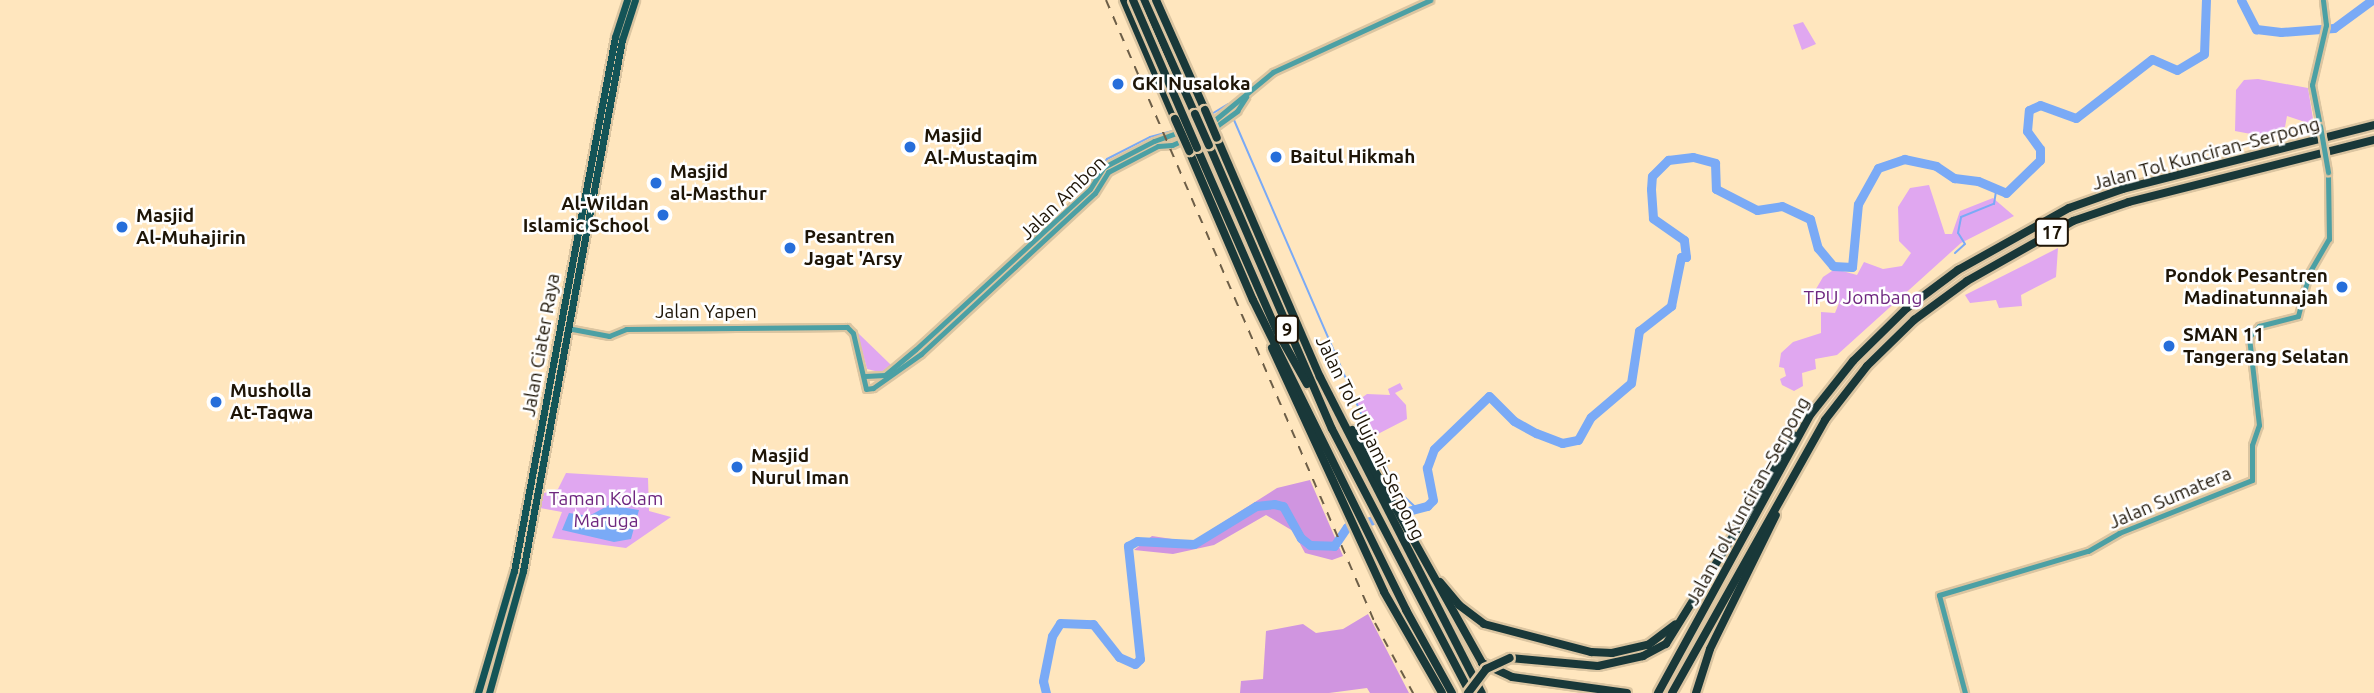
<!DOCTYPE html>
<html>
<head>
<meta charset="utf-8">
<style>
  body { margin:0 }
  #map { position:relative; width:2374px; height:693px; overflow:hidden; background:#ffe6be; font-family:Ubuntu,sans-serif }
  div>[style] { position:absolute }
  .green>* { inset:0; background:#e0a7f0 }
  .forest>* { inset:0; background:#d095e0 }
  .water>* { inset:0; background:#7aaaf6 }
  .stream>* { height:2px; margin:-1px; padding:0 1px; transform-origin:1px; border-radius:1px; background:#7aaaf6 }
  .river>* { height:9px; margin:-4.5px; padding:0 4.5px; transform-origin:4.5px; border-radius:4.5px; background:#7aaaf6 }
  .roads { filter:drop-shadow(2px 0 #dbc5a1) drop-shadow(-2px 0 #dbc5a1) drop-shadow(0 2px #dbc5a1) drop-shadow(0 -2px #dbc5a1) }
  .minor>* { height:5px; margin:-2.5px; padding:0 2.5px; transform-origin:2.5px; border-radius:2.5px; background:#4ca0a4 }
  .major>* { height:7px; margin:-3.5px; padding:0 3.5px; transform-origin:3.5px; border-radius:3.5px; background:#145457 }
  .highway>* { height:8px; margin:-4px; padding:0 4px; transform-origin:4px; border-radius:4px; background:#193839 }
  .rail>* { height:2px; margin-top:-1px; transform-origin:0; background:repeating-linear-gradient(90deg,#6d5e47 0 9px,transparent 0 18px) }
  .bridges { filter:drop-shadow(2px 0 #dbc5a1) drop-shadow(-2px 0 #dbc5a1) drop-shadow(0 2px #dbc5a1) drop-shadow(0 -2px #dbc5a1) }
  .minor-bridge>* { height:5px; margin:-2.5px; padding:0 2.5px; transform-origin:2.5px; border-radius:2.5px; background:#4ca0a4 }
  .highway-bridge>* { height:8px; margin:-4px; padding:0 4px; transform-origin:4px; border-radius:4px; background:#193839 }
  .dots>* { width:19px; height:19px; translate:-50% -50%; box-sizing:border-box; border:4px solid #fff; border-radius:50% }
  span { translate:-50% -50%; white-space:nowrap; text-align:center; line-height:1.15; -webkit-text-stroke:5px #fff; paint-order:stroke }
  .shield-label span { padding:2px 5px; background:#fff; border:2px solid; border-radius:5px; -webkit-text-stroke-width:0 }
  .shield-label { font-size:18px; color:#1e1507; font-weight:700 }
  .poi-label { font-size:19px; color:#1e1507; font-weight:700 }
  .left { translate:0 -50%; text-align:left }
  .right { translate:-100% -50%; text-align:right }
  .street-label { font-size:19px; color:#1e1507 }
  .park-label { font-size:19px; color:#6e277f }
</style>
</head>
<body>
<div id="map">
  <div class="green">
    <i style="clip-path:polygon(1803px 22px,1816px 44px,1802px 50px,1793px 25px)"></i>
    <i style="clip-path:polygon(2258px 79px,2308px 88px,2314px 125px,2287px 116px,2285px 127px,2274px 131px,2272px 138px,2235px 131px,2236px 90px,2244px 80px)"></i>
    <i style="clip-path:polygon(1929px 185px,1945px 234px,1952px 234px,1960px 211px,1993px 198px,2014px 216px,1961px 243px,1837px 355px,1815px 359px,1816px 369px,1802px 373px,1803px 386px,1794px 391px,1782px 385px,1780px 379px,1786px 376px,1784px 368px,1779px 367px,1781px 353px,1793px 342px,1821px 333px,1821px 312px,1835px 313px,1839px 303px,1827px 297px,1819px 301px,1816px 289px,1823px 277px,1835px 269px,1857px 275px,1864px 262px,1883px 269px,1902px 266px,1911px 253px,1899px 241px,1898px 207px,1910px 188px)"></i>
    <i style="clip-path:polygon(2058px 248px,2056px 277px,2021px 295px,2022px 306px,1999px 308px,1996px 300px,1970px 303px,1965px 295px)"></i>
    <i style="clip-path:polygon(857px 332px,891px 365px,883px 373px,867px 369px)"></i>
    <i style="clip-path:polygon(1400px 383px,1403px 389px,1395px 393px,1406px 405px,1407px 419px,1374px 436px,1356px 402px,1367px 394px,1390px 395px,1388px 389px)"></i>
    <i style="clip-path:polygon(566px 473px,648px 478px,649px 511px,671px 517px,626px 548px,552px 538px,562px 512px,540px 508px,544px 493px,558px 489px)"></i>
  </div>
  <div class="forest">
    <i style="clip-path:polygon(1310px 480px,1343px 556px,1332px 560px,1305px 553px,1293px 531px,1266px 515px,1214px 545px,1173px 554px,1134px 550px,1152px 536px,1192px 542px,1277px 488px)"></i>
    <i style="clip-path:polygon(1368px 614px,1409px 693px,1370px 693px,1367px 688px,1329px 693px,1240px 693px,1241px 681px,1263px 679px,1266px 631px,1303px 624px,1316px 633px,1343px 629px)"></i>
  </div>
  <div class="water">
    <i style="clip-path:polygon(609px 505px,639px 510px,631px 539px,614px 542px,562px 530px,569px 513px,589px 516px)"></i>
  </div>
  <div class="stream">
    <i style="left:1210px;top:115px;width:21px;rotate:-31deg"></i>
    <i style="left:1234px;top:120px;width:330px;rotate:66.6deg"></i>
    <i style="left:1365px;top:423px;width:74px;rotate:64.5deg"></i>
    <i style="left:1397px;top:490px;width:25px;rotate:43deg"></i>
    <i style="left:1091px;top:181px;width:27px;rotate:-54deg"></i>
    <i style="left:1107px;top:159px;width:48px;rotate:-27.1deg"></i>
    <i style="left:1150px;top:137px;width:27px;rotate:-15deg"></i>
    <i style="left:1955px;top:253px;width:13px;rotate:-42deg"></i>
    <i style="left:1965px;top:244px;width:13px;rotate:-122deg"></i>
    <i style="left:1958px;top:233px;width:16px;rotate:-79deg"></i>
    <i style="left:1961px;top:217px;width:35px;rotate:-22deg"></i>
    <i style="left:1994px;top:204px;width:12px;rotate:-81deg"></i>
  </div>
  <div class="river">
    <i style="left:2241px;top:0;width:33px;rotate:63deg"></i>
    <i style="left:2256px;top:29px;width:25px;rotate:7deg"></i>
    <i style="left:2281px;top:32px;width:53px;rotate:-4.3deg"></i>
    <i style="left:2334px;top:28px;width:47px;rotate:-36.4deg"></i>
    <i style="left:1046px;top:693px;width:12px;rotate:-104deg"></i>
    <i style="left:1043px;top:681px;width:46px;rotate:-78.7deg"></i>
    <i style="left:1052px;top:636px;width:15px;rotate:-58deg"></i>
    <i style="left:1060px;top:623px;width:33px;rotate:2deg"></i>
    <i style="left:1093px;top:624px;width:42px;rotate:51.8deg"></i>
    <i style="left:1119px;top:657px;width:17px;rotate:24deg"></i>
    <i style="left:1135px;top:664px;width:7px;rotate:-45deg"></i>
    <i style="left:1140px;top:659px;width:114px;rotate:-96.1deg"></i>
    <i style="left:1128px;top:546px;width:10px;rotate:-29deg"></i>
    <i style="left:1137px;top:541px;width:57px;rotate:3deg"></i>
    <i style="left:1194px;top:544px;width:73px;rotate:-31.5deg"></i>
    <i style="left:1256px;top:506px;width:18px;rotate:-6deg"></i>
    <i style="left:1274px;top:504px;width:9px;rotate:13deg"></i>
    <i style="left:1283px;top:506px;width:37px;rotate:61deg"></i>
    <i style="left:1301px;top:538px;width:11px;rotate:38deg"></i>
    <i style="left:1310px;top:545px;width:24px;rotate:2deg"></i>
    <i style="left:1334px;top:546px;width:23px;rotate:-56deg"></i>
    <i style="left:1347px;top:527px;width:83px;rotate:-14.7deg"></i>
    <i style="left:1427px;top:506px;width:8px;rotate:-45deg"></i>
    <i style="left:1433px;top:500px;width:33px;rotate:-101deg"></i>
    <i style="left:1427px;top:468px;width:20px;rotate:-70deg"></i>
    <i style="left:1434px;top:449px;width:76px;rotate:-43.9deg"></i>
    <i style="left:1489px;top:396px;width:35px;rotate:45deg"></i>
    <i style="left:1514px;top:421px;width:25px;rotate:29deg"></i>
    <i style="left:1536px;top:433px;width:28px;rotate:21deg"></i>
    <i style="left:1562px;top:443px;width:16px;rotate:-11deg"></i>
    <i style="left:1578px;top:440px;width:26px;rotate:-61deg"></i>
    <i style="left:1591px;top:417px;width:52px;rotate:-40.4deg"></i>
    <i style="left:1631px;top:383px;width:53px;rotate:-81.3deg"></i>
    <i style="left:1639px;top:331px;width:41px;rotate:-38deg"></i>
    <i style="left:1671px;top:306px;width:50px;rotate:-78.5deg"></i>
    <i style="left:1681px;top:257px;width:5px"></i>
    <i style="left:1686px;top:257px;width:17px;rotate:-97deg"></i>
    <i style="left:1684px;top:240px;width:38px;rotate:-145deg"></i>
    <i style="left:1653px;top:218px;width:29px;rotate:-94deg"></i>
    <i style="left:1651px;top:189px;width:13px;rotate:-86deg"></i>
    <i style="left:1652px;top:176px;width:23px;rotate:-45deg"></i>
    <i style="left:1668px;top:160px;width:25px;rotate:-7deg"></i>
    <i style="left:1693px;top:157px;width:23px;rotate:15deg"></i>
    <i style="left:1715px;top:163px;width:26px;rotate:88deg"></i>
    <i style="left:1716px;top:189px;width:46px;rotate:27.1deg"></i>
    <i style="left:1757px;top:210px;width:25px;rotate:-9deg"></i>
    <i style="left:1782px;top:206px;width:31px;rotate:25deg"></i>
    <i style="left:1810px;top:219px;width:30px;rotate:75deg"></i>
    <i style="left:1818px;top:248px;width:23px;rotate:50deg"></i>
    <i style="left:1833px;top:266px;width:19px;rotate:3deg"></i>
    <i style="left:1852px;top:267px;width:63px;rotate:-84.6deg"></i>
    <i style="left:1858px;top:204px;width:41px;rotate:-60.9deg"></i>
    <i style="left:1878px;top:168px;width:28px;rotate:-19deg"></i>
    <i style="left:1904px;top:159px;width:33px;rotate:12deg"></i>
    <i style="left:1936px;top:166px;width:22px;rotate:34deg"></i>
    <i style="left:1954px;top:178px;width:24px;rotate:7deg"></i>
    <i style="left:1978px;top:181px;width:30px;rotate:23deg"></i>
    <i style="left:2006px;top:193px;width:47px;rotate:-44.1deg"></i>
    <i style="left:2040px;top:160px;width:11px;rotate:-90deg"></i>
    <i style="left:2040px;top:149px;width:22px;rotate:-126deg"></i>
    <i style="left:2027px;top:131px;width:21px;rotate:-85deg"></i>
    <i style="left:2029px;top:110px;width:12px;rotate:-24deg"></i>
    <i style="left:2040px;top:105px;width:38px;rotate:20deg"></i>
    <i style="left:2076px;top:118px;width:96px;rotate:-37.8deg"></i>
    <i style="left:2152px;top:59px;width:27px;rotate:24deg"></i>
    <i style="left:2177px;top:70px;width:31px;rotate:-31deg"></i>
    <i style="left:2204px;top:54px;width:54px;rotate:-87.9deg"></i>
  </div>
  <div class="roads">
    <div class="minor">
      <i style="left:2320px;top:126px;width:42px;rotate:-101deg"></i>
      <i style="left:2312px;top:85px;width:62px;rotate:-76.9deg"></i>
      <i style="left:2326px;top:25px;width:25px;rotate:-97deg"></i>
      <i style="left:567px;top:328px;width:43px;rotate:10.8deg"></i>
      <i style="left:609px;top:336px;width:18px;rotate:-22deg"></i>
      <i style="left:626px;top:329px;width:221px;rotate:-0.5deg"></i>
      <i style="left:847px;top:327px;width:8px;rotate:45deg"></i>
      <i style="left:853px;top:333px;width:57px;rotate:76.9deg"></i>
      <i style="left:866px;top:389px;width:7px;rotate:-8deg"></i>
      <i style="left:873px;top:388px;width:59px;rotate:-35.3deg"></i>
      <i style="left:921px;top:354px;width:128px;rotate:-42.8deg"></i>
      <i style="left:1015px;top:267px;width:109px;rotate:-42.8deg"></i>
      <i style="left:1095px;top:193px;width:25px;rotate:-58deg"></i>
      <i style="left:1108px;top:172px;width:56px;rotate:-27.5deg"></i>
      <i style="left:1158px;top:146px;width:14px;rotate:-4deg"></i>
      <i style="left:1172px;top:145px;width:50px;rotate:-23.5deg"></i>
      <i style="left:1218px;top:125px;width:24px;rotate:-36deg"></i>
      <i style="left:1237px;top:111px;width:17px;rotate:-57deg"></i>
      <i style="left:865px;top:376px;width:20px;rotate:-3deg"></i>
      <i style="left:885px;top:375px;width:40px;rotate:-40deg"></i>
      <i style="left:916px;top:349px;width:236px;rotate:-42.6deg"></i>
      <i style="left:1090px;top:189px;width:26px;rotate:-58deg"></i>
      <i style="left:1104px;top:167px;width:56px;rotate:-27.5deg"></i>
      <i style="left:1154px;top:141px;width:66px;rotate:-19.5deg"></i>
      <i style="left:1216px;top:119px;width:74px;rotate:-39.5deg"></i>
      <i style="left:1273px;top:72px;width:173px;rotate:-24.6deg"></i>
      <i style="left:1965px;top:693px;width:101px;rotate:-104.9deg"></i>
      <i style="left:1939px;top:595px;width:155px;rotate:-16.5deg"></i>
      <i style="left:2088px;top:551px;width:36px;rotate:-30deg"></i>
      <i style="left:2119px;top:533px;width:143px;rotate:-21.7deg"></i>
      <i style="left:2252px;top:480px;width:35px;rotate:-90deg"></i>
      <i style="left:2252px;top:445px;width:21px;rotate:-71deg"></i>
      <i style="left:2259px;top:425px;width:89px;rotate:-96.5deg"></i>
      <i style="left:2249px;top:337px;width:15px;rotate:-48deg"></i>
      <i style="left:2259px;top:326px;width:40px;rotate:-14.4deg"></i>
      <i style="left:2298px;top:316px;width:44px;rotate:-75.7deg"></i>
      <i style="left:2309px;top:273px;width:39px;rotate:-60deg"></i>
      <i style="left:2329px;top:239px;width:67px;rotate:-90.9deg"></i>
    </div>
    <div class="major">
      <i style="left:478px;top:693px;width:127px;rotate:-73.6deg"></i>
      <i style="left:514px;top:571px;width:543px;rotate:-79.29deg"></i>
      <i style="left:615px;top:37px;width:39px;rotate:-72deg"></i>
      <i style="left:489px;top:693px;width:127px;rotate:-74.4deg"></i>
      <i style="left:523px;top:571px;width:540px;rotate:-79.44deg"></i>
      <i style="left:622px;top:40px;width:42px;rotate:-72deg"></i>
    </div>
    <div class="highway">
      <i style="left:1124px;top:0;width:129px;rotate:66.8deg"></i>
      <i style="left:1144px;top:0;width:125px;rotate:65.9deg"></i>
      <i style="left:1156px;top:0;width:120px;rotate:66deg"></i>
      <i style="left:1217px;top:138px;width:260px;rotate:66.7deg"></i>
      <i style="left:1320px;top:377px;width:355px;rotate:62.9deg"></i>
      <i style="left:1209px;top:145px;width:309px;rotate:66.6deg"></i>
      <i style="left:1332px;top:429px;width:298px;rotate:62.4deg"></i>
      <i style="left:1197px;top:148px;width:200px;rotate:66.4deg"></i>
      <i style="left:1277px;top:331px;width:61px;rotate:60.5deg"></i>
      <i style="left:1189px;top:151px;width:162px;rotate:66.8deg"></i>
      <i style="left:1253px;top:300px;width:346px;rotate:63.7deg"></i>
      <i style="left:1406px;top:610px;width:95px;rotate:61deg"></i>
      <i style="left:1272px;top:348px;width:268px;rotate:65.3deg"></i>
      <i style="left:1384px;top:592px;width:116px;rotate:60.1deg"></i>
      <i style="left:1352px;top:430px;width:267px;rotate:60.8deg"></i>
      <i style="left:1482px;top:663px;width:33px;rotate:25deg"></i>
      <i style="left:1512px;top:677px;width:116px;rotate:7.9deg"></i>
      <i style="left:1440px;top:582px;width:30px;rotate:50deg"></i>
      <i style="left:1459px;top:605px;width:31px;rotate:37deg"></i>
      <i style="left:1484px;top:624px;width:111px;rotate:14.7deg"></i>
      <i style="left:1591px;top:652px;width:21px;rotate:3deg"></i>
      <i style="left:1612px;top:653px;width:37px;rotate:-13deg"></i>
      <i style="left:1648px;top:645px;width:34px;rotate:-37deg"></i>
      <i style="left:1510px;top:658px;width:88px;rotate:5.2deg"></i>
      <i style="left:1598px;top:666px;width:46px;rotate:-12.5deg"></i>
      <i style="left:1643px;top:656px;width:26px;rotate:-28deg"></i>
      <i style="left:1666px;top:644px;width:245px;rotate:-58.2deg"></i>
      <i style="left:1658px;top:693px;width:318px;rotate:-61.3deg"></i>
      <i style="left:1811px;top:414px;width:68px;rotate:-51.6deg"></i>
      <i style="left:1853px;top:361px;width:76px;rotate:-44.5deg"></i>
      <i style="left:1907px;top:308px;width:64px;rotate:-36.7deg"></i>
      <i style="left:1958px;top:270px;width:127px;rotate:-29.2deg"></i>
      <i style="left:2069px;top:208px;width:57px;rotate:-19.4deg"></i>
      <i style="left:2123px;top:189px;width:259px;rotate:-14.3deg"></i>
      <i style="left:1672px;top:693px;width:313px;rotate:-60.7deg"></i>
      <i style="left:1825px;top:420px;width:68px;rotate:-52.1deg"></i>
      <i style="left:1867px;top:366px;width:66px;rotate:-44.4deg"></i>
      <i style="left:1914px;top:320px;width:66px;rotate:-36.3deg"></i>
      <i style="left:1967px;top:281px;width:122px;rotate:-29.5deg"></i>
      <i style="left:2073px;top:221px;width:59px;rotate:-18.7deg"></i>
      <i style="left:2129px;top:202px;width:253px;rotate:-14.2deg"></i>
      <i style="left:1696px;top:693px;width:46px;rotate:-72.3deg"></i>
      <i style="left:1710px;top:649px;width:149px;rotate:-63.8deg"></i>
    </div>
  </div>
  <div class="rail">
    <i style="left:1106px;top:0;width:679px;rotate:66.65deg"></i>
    <i style="left:1375px;top:623px;width:80px;rotate:61.5deg"></i>
  </div>
  <div class="bridges">
    <div class="minor-bridge">
      <i style="left:2320px;top:126px;width:47px;rotate:80.1deg"></i>
    </div>
    <div class="highway-bridge">
      <i style="left:1133px;top:0;width:161px;rotate:66.6deg"></i>
      <i style="left:1205px;top:110px;width:30px;rotate:67deg"></i>
      <i style="left:1195px;top:114px;width:34px;rotate:66deg"></i>
      <i style="left:1175px;top:119px;width:35px;rotate:66deg"></i>
      <i style="left:1468px;top:693px;width:30px;rotate:-53deg"></i>
      <i style="left:1486px;top:669px;width:26px;rotate:-25deg"></i>
    </div>
  </div>
  <div class="dots">
    <i style="left:1118px;top:84px;background:#266eda"></i>
    <i style="left:910px;top:147px;background:#266eda"></i>
    <i style="left:1276px;top:157px;background:#266eda"></i>
    <i style="left:656px;top:183px;background:#266eda"></i>
    <i style="left:663px;top:215px;background:#266eda"></i>
    <i style="left:122px;top:227px;background:#266eda"></i>
    <i style="left:790px;top:248px;background:#266eda"></i>
    <i style="left:2342px;top:287px;background:#266eda"></i>
    <i style="left:2169px;top:346px;background:#266eda"></i>
    <i style="left:216px;top:402px;background:#266eda"></i>
    <i style="left:737px;top:467px;background:#266eda"></i>
  </div>
  <div class="shield-label">
    <span style="left:2052px;top:232px">17</span>
    <span style="left:1287px;top:329px">9</span>
  </div>
  <div class="poi-label">
    <span class="left" style="left:1132px;top:84px">GKI Nusaloka</span>
    <span class="left" style="left:924px;top:147px">Masjid<br>Al-Mustaqim</span>
    <span class="left" style="left:1290px;top:157px">Baitul Hikmah</span>
    <span class="left" style="left:670px;top:183px">Masjid<br>al-Masthur</span>
    <span class="right" style="left:649px;top:215px">Al-Wildan<br>Islamic School</span>
    <span class="left" style="left:136px;top:227px">Masjid<br>Al-Muhajirin</span>
    <span class="left" style="left:804px;top:248px">Pesantren<br>Jagat 'Arsy</span>
    <span class="right" style="left:2328px;top:287px">Pondok Pesantren<br>Madinatunnajah</span>
    <span class="left" style="left:2183px;top:346px">SMAN 11<br>Tangerang Selatan</span>
    <span class="left" style="left:230px;top:402px">Musholla<br>At-Taqwa</span>
    <span class="left" style="left:751px;top:467px">Masjid<br>Nurul Iman</span>
  </div>
  <div class="street-label">
    <span style="left:2206px;top:154px;rotate:-15deg">Jalan Tol Kunciran–Serpong</span>
    <span style="left:1063px;top:198px;rotate:-44deg">Jalan Ambon</span>
    <span style="left:706px;top:312px">Jalan Yapen</span>
    <span style="left:541px;top:345px;rotate:-80deg">Jalan Ciater Raya</span>
    <span style="left:1370px;top:438px;rotate:64deg">Jalan Tol Ulujami–Serpong</span>
    <span style="left:2170px;top:498px;rotate:-23deg">Jalan Sumatera</span>
    <span style="left:1748px;top:501px;rotate:-61deg">Jalan Tol Kunciran–Serpong</span>
  </div>
  <div class="park-label">
    <span style="left:1863px;top:298px">TPU Jombang</span>
    <span style="left:606px;top:510px">Taman Kolam<br>Maruga</span>
  </div>
</div>
</body>
</html>
